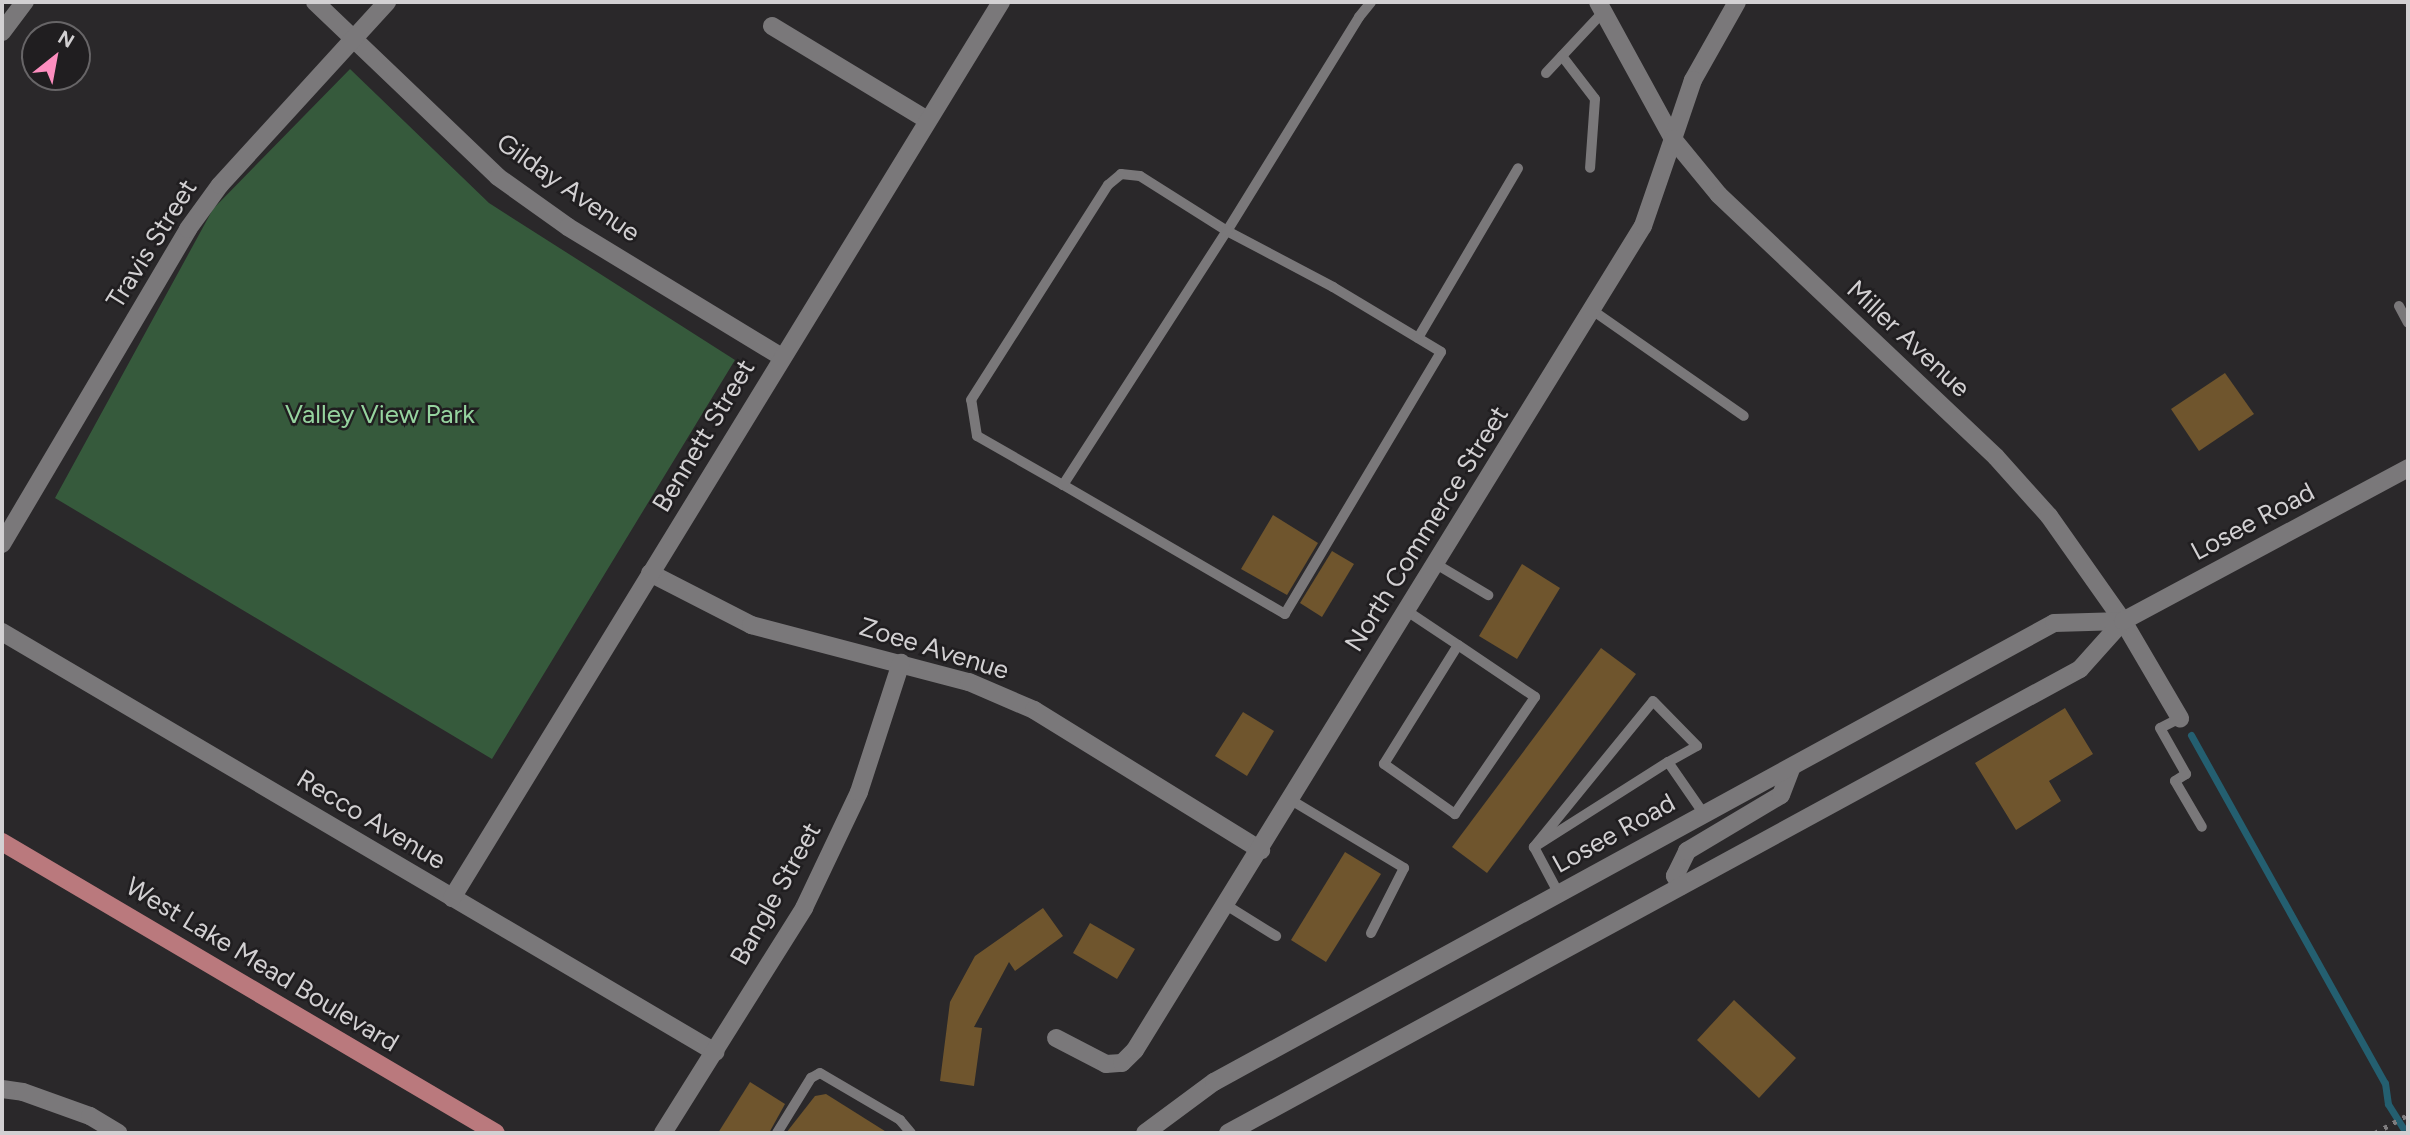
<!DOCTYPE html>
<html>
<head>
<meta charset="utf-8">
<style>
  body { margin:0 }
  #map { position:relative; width:2410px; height:1135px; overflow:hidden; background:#2a282a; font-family:Figtree,sans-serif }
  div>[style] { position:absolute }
  .green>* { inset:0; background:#365a3c }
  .stream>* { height:7px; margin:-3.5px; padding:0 3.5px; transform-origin:3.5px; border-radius:3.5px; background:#245f70 }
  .building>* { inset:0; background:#6f552d }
  .lane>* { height:10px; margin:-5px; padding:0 5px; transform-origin:5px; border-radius:5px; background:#7a787a }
  .street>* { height:18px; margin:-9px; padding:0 9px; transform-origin:9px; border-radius:9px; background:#7a787a }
  .secondary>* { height:18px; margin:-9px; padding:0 9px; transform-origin:9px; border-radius:9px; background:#7a787a }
  .primary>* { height:18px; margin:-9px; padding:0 9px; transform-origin:9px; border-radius:9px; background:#ba797d }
  .rail>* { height:5px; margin-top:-2.5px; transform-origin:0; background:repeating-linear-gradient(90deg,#7e7c7e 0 3.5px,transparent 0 10.5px) }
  span { translate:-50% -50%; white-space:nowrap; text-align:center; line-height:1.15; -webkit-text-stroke:5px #201e20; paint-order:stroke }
  .street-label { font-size:26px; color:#d2d0d2 }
  .park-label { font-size:26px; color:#96d49f }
  .frame { position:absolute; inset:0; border:4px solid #d2d0d2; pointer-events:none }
  .north { position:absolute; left:21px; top:21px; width:70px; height:70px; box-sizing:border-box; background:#201e20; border:2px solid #676567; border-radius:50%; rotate:31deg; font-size:19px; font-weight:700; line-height:28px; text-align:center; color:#d2d0d2 }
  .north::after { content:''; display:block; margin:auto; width:24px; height:32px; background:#fd8ebf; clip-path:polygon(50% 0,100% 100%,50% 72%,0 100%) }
</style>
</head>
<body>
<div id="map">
  <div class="green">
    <i style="clip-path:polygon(350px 69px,489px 203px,735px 360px,492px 759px,55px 498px,213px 209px)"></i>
  </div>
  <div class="stream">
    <i style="left:2191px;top:735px;width:398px;rotate:60.9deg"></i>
    <i style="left:2385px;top:1083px;width:21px;rotate:82deg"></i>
    <i style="left:2388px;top:1104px;width:34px;rotate:58deg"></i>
  </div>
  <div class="building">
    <i style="clip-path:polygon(2225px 373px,2254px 414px,2199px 451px,2171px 409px)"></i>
    <i style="clip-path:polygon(1273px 515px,1318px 543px,1287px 595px,1241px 569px)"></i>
    <i style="clip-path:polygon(1332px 551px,1354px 564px,1322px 617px,1300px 603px)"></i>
    <i style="clip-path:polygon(1522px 564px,1560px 588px,1517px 659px,1479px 636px)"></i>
    <i style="clip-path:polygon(1601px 648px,1636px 674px,1487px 873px,1452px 847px)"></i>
    <i style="clip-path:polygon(2065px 708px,2093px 754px,2049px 781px,2061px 801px,2016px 830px,1975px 763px)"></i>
    <i style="clip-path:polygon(1243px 712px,1274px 731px,1247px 776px,1215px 756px)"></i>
    <i style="clip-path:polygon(1345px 852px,1381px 874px,1326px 962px,1291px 940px)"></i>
    <i style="clip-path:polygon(1043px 908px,1063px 936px,1015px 971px,1009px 962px,974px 1027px,982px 1028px,974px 1086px,940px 1081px,950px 1002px,975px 956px)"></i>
    <i style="clip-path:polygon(1090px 923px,1135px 949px,1117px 979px,1073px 953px)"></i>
    <i style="clip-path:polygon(1734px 1000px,1796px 1058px,1759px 1098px,1697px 1040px)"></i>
    <i style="clip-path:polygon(750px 1082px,785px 1104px,769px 1133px,718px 1133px)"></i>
    <i style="clip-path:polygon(826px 1094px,888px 1133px,786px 1133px,815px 1096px)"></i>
  </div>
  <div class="lane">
    <i style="left:1562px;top:56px;width:54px;rotate:52.5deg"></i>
    <i style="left:1595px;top:99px;width:69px;rotate:94.1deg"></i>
    <i style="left:1546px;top:73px;width:83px;rotate:-46.9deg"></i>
    <i style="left:2399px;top:306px;width:19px;rotate:62deg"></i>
    <i style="left:1592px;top:310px;width:185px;rotate:34.9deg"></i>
    <i style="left:1418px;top:338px;width:197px;rotate:-59.5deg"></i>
    <i style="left:1063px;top:485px;width:99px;rotate:-150.3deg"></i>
    <i style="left:977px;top:436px;width:36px;rotate:-99deg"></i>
    <i style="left:971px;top:400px;width:255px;rotate:-57.5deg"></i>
    <i style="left:1108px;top:185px;width:17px;rotate:-40deg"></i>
    <i style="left:1121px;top:174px;width:19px;rotate:6deg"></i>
    <i style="left:1140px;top:176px;width:103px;rotate:32.3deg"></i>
    <i style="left:1227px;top:231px;width:120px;rotate:27.8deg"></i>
    <i style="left:1333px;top:287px;width:126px;rotate:31deg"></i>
    <i style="left:1441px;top:352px;width:305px;rotate:120.8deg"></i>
    <i style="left:1285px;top:614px;width:257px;rotate:-149.8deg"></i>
    <i style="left:1063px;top:485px;width:302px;rotate:-57.2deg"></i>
    <i style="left:1227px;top:231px;width:251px;rotate:-58.3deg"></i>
    <i style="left:1359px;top:17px;width:19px;rotate:-51deg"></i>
    <i style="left:1436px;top:564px;width:61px;rotate:30.8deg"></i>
    <i style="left:1407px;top:611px;width:61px;rotate:33.7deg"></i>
    <i style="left:1458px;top:645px;width:93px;rotate:34deg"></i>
    <i style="left:1535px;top:697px;width:142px;rotate:124.4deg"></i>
    <i style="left:1455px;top:814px;width:87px;rotate:-144.8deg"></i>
    <i style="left:1384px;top:764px;width:140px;rotate:-58.1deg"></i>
    <i style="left:2180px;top:718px;width:22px;rotate:153deg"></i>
    <i style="left:2160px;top:728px;width:53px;rotate:60.5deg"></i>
    <i style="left:2186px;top:774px;width:13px;rotate:148deg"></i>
    <i style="left:2175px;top:781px;width:53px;rotate:59.6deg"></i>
    <i style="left:1668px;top:762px;width:159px;rotate:147.6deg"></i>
    <i style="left:1534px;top:847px;width:188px;rotate:-50.8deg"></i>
    <i style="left:1653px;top:701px;width:63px;rotate:45.6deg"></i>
    <i style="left:1697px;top:746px;width:33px;rotate:151deg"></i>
    <i style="left:1668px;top:762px;width:63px;rotate:55.3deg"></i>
    <i style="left:1291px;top:800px;width:132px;rotate:31deg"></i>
    <i style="left:1404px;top:868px;width:73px;rotate:116.9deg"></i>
    <i style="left:1534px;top:847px;width:53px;rotate:62deg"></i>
    <i style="left:1226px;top:905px;width:59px;rotate:31.8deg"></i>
    <i style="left:777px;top:1133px;width:65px;rotate:-58.3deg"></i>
    <i style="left:811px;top:1078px;width:10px;rotate:-29deg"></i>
    <i style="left:820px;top:1073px;width:93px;rotate:30.4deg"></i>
    <i style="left:900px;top:1120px;width:17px;rotate:50deg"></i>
  </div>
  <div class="street">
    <i style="left:315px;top:2px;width:253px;rotate:43.7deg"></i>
    <i style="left:498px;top:177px;width:86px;rotate:35.5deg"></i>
    <i style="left:568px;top:227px;width:250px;rotate:31.3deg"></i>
    <i style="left:772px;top:26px;width:181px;rotate:31.2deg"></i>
    <i style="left:2px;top:544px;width:366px;rotate:-59.4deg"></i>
    <i style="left:188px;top:229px;width:54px;rotate:-54deg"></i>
    <i style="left:220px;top:185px;width:248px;rotate:-47.6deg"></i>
    <i style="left:650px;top:573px;width:114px;rotate:27.2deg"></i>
    <i style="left:751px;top:625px;width:225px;rotate:14.7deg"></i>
    <i style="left:969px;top:682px;width:71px;rotate:23.3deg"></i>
    <i style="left:1034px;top:710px;width:267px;rotate:31.7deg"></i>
    <i style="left:2123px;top:621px;width:113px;rotate:59.6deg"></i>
    <i style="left:2px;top:632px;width:828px;rotate:30.5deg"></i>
    <i style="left:452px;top:898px;width:1051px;rotate:-58.5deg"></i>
    <i style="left:1056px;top:1038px;width:56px;rotate:27.5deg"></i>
    <i style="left:1106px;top:1064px;width:16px;rotate:-4deg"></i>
    <i style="left:1122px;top:1063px;width:18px;rotate:-45deg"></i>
    <i style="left:1135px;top:1050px;width:968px;rotate:-58.35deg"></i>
    <i style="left:1643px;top:226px;width:92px;rotate:-71deg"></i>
    <i style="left:1673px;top:139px;width:156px;rotate:-118.7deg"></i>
    <i style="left:2px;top:1089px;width:21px;rotate:8deg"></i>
    <i style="left:23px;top:1092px;width:71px;rotate:19.7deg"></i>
    <i style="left:90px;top:1116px;width:33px;rotate:31deg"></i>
    <i style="left:663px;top:1133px;width:266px;rotate:-57.9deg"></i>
    <i style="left:804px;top:908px;width:128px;rotate:-64.6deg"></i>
    <i style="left:859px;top:792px;width:136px;rotate:-72deg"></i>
  </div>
  <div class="secondary">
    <i style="left:1737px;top:2px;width:90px;rotate:119.4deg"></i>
    <i style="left:1693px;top:80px;width:62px;rotate:108.7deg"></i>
    <i style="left:1673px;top:139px;width:72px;rotate:50.6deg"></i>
    <i style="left:1719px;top:195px;width:381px;rotate:43.4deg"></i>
    <i style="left:1996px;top:457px;width:79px;rotate:48.1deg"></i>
    <i style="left:2049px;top:516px;width:128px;rotate:54.8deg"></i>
    <i style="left:2px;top:32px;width:38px;rotate:-53deg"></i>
    <i style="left:1681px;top:886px;width:12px;rotate:-121deg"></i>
    <i style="left:1675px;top:876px;width:28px;rotate:-64deg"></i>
    <i style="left:1687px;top:851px;width:109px;rotate:-30.8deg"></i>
    <i style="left:1781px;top:795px;width:30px;rotate:-69deg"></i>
    <i style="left:1145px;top:1133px;width:86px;rotate:-36.5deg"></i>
    <i style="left:1214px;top:1082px;width:957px;rotate:-28.65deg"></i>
    <i style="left:2054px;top:623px;width:69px;rotate:-1.7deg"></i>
    <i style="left:1228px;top:1133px;width:970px;rotate:-28.57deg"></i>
    <i style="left:2080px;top:669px;width:64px;rotate:-48.1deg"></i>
    <i style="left:2123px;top:621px;width:323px;rotate:-28.2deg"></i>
  </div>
  <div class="primary">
    <i style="left:2px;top:842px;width:573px;rotate:30.5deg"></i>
  </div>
  <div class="rail">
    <i style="left:2375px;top:1133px;width:38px;rotate:-29deg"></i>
  </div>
  <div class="street-label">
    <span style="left:568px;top:188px;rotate:35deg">Gilday Avenue</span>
    <span style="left:152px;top:244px;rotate:-58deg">Travis Street</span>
    <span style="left:1908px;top:339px;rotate:43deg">Miller Avenue</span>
    <span style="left:704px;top:436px;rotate:-59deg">Bennett Street</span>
    <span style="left:2253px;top:522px;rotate:-28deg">Losee Road</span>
    <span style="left:1427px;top:529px;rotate:-58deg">North Commerce Street</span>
    <span style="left:934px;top:649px;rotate:17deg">Zoee Avenue</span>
    <span style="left:371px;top:820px;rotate:31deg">Recco Avenue</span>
    <span style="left:1614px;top:834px;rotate:-29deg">Losee Road</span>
    <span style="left:776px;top:894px;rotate:-61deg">Bangle Street</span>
    <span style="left:262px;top:965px;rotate:31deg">West Lake Mead Boulevard</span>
  </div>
  <div class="park-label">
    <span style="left:380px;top:415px">Valley View Park</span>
  </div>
  <div class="frame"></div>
  <div class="north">N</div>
</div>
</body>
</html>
